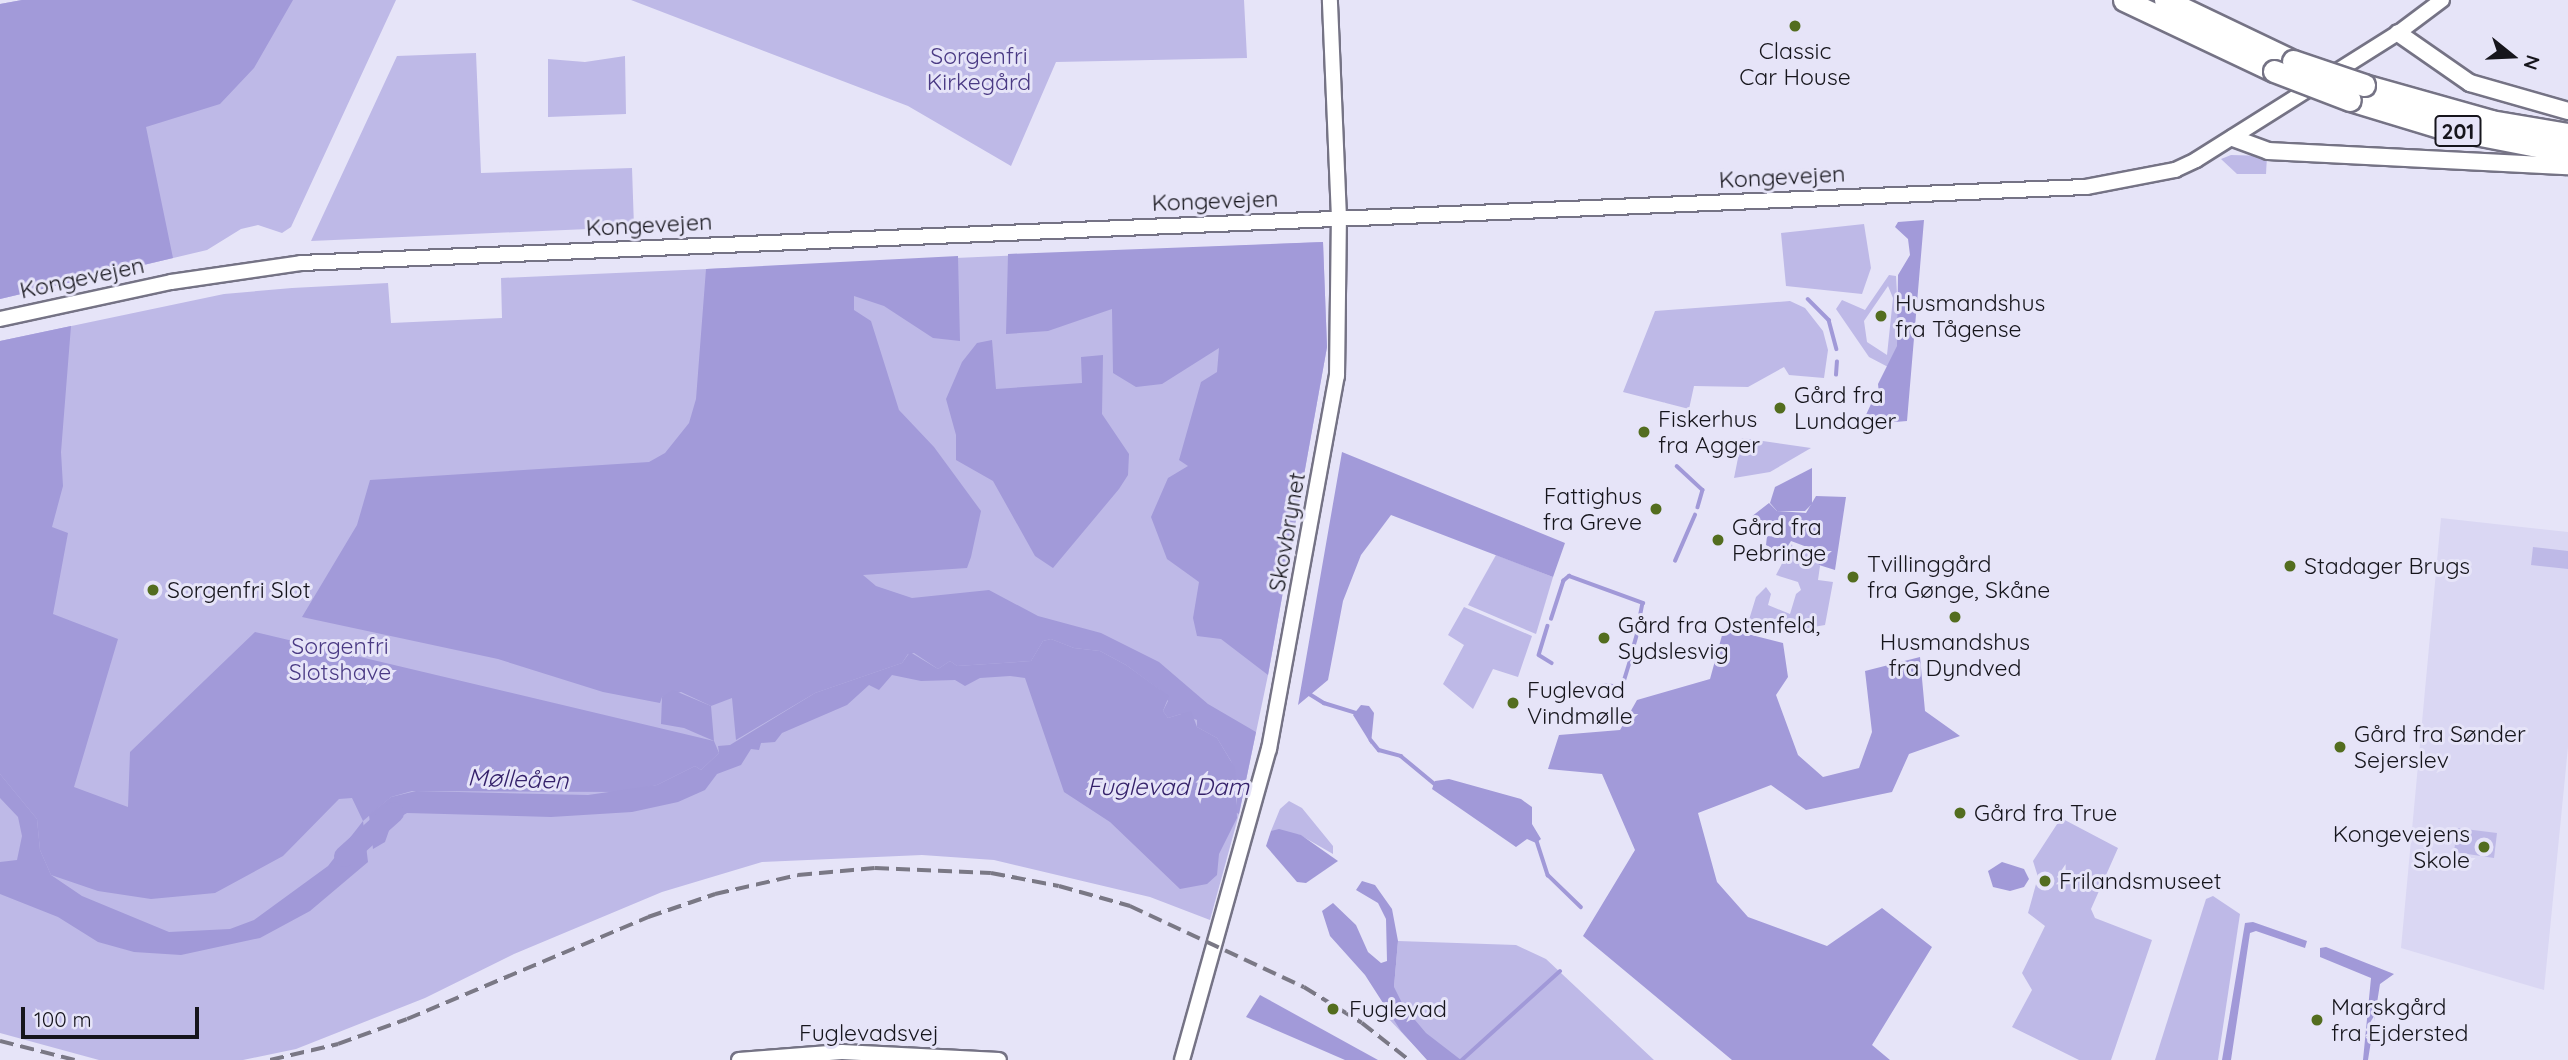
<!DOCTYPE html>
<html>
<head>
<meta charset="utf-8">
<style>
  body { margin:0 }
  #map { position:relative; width:2568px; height:1060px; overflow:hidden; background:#e6e4f8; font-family:Quicksand,sans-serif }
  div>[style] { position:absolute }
  .built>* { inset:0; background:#dad7f3 }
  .green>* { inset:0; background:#beb9e7 }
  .forest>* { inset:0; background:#a29ad9 }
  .water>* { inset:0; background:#a199d8 }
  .stream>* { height:3.5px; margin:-1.75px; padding:0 1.75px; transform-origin:1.75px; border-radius:1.75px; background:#a199d8 }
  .river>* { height:21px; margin:-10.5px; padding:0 10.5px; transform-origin:10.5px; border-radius:10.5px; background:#a199d8 }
  .roads { filter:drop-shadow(2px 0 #757385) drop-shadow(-2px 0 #757385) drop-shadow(0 2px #757385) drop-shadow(0 -2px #757385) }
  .tertiary>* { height:14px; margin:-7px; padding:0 7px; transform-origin:7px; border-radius:7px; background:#fff }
  .secondary>* { height:16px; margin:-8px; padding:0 8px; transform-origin:8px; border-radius:8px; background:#fff }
  .motorway>* { height:21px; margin:-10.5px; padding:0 10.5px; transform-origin:10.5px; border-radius:10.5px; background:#fff }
  .rail>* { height:3.5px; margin-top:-1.75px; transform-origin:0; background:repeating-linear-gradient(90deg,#7a7885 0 14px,transparent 0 21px) }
  .bridges { filter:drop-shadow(2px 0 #757385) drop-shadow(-2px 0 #757385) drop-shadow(0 2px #757385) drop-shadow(0 -2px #757385) }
  .motorway-bridge>* { height:21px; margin:-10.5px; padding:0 10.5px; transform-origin:10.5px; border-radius:10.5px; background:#fff }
  .dots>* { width:19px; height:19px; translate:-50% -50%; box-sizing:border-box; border:4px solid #e6e4f8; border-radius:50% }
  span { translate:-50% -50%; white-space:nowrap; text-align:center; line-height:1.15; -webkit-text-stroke:6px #e6e4f8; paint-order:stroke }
  .shield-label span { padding:2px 5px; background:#e6e4f8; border:2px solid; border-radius:5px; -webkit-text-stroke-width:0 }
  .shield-label { font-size:21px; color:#16151c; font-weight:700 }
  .poi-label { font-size:23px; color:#16151c }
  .left { translate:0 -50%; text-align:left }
  .right { translate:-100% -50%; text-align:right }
  .park-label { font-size:23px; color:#4a3a84 }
  .street-label { font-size:23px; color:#16151c }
  .water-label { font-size:24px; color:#35216a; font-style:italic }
  .north { position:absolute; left:2477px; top:21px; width:70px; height:70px; -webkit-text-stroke:5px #e6e4f8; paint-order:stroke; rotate:108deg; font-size:19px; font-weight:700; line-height:28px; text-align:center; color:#16151c }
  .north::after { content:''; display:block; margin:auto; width:24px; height:32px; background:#16151c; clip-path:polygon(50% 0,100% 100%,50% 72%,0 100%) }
  .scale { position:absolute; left:21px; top:1007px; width:178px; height:32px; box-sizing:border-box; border:4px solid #16151c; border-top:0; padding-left:9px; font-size:21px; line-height:24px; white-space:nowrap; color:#16151c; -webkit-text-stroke:5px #e6e4f8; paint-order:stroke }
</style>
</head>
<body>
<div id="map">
  <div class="built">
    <i style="clip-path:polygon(2441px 518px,2568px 532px,2568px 747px,2544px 990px,2401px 948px)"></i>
  </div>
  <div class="green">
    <i style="clip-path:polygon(22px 0,396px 0,291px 227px,282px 233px,258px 225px,241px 229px,207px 250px,0 299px,0 4px)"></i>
    <i style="clip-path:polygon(631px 0,1244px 0,1247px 58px,1056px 62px,1011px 166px,908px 106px)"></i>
    <i style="clip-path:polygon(476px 53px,481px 173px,632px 168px,634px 227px,311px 241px,397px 56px)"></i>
    <i style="clip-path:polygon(625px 56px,626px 114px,548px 117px,548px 59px,585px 62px)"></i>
    <i style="clip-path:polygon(2231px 155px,2267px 156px,2266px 174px,2237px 174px,2221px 159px)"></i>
    <i style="clip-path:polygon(1864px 224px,1871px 268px,1862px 294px,1786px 286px,1781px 233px)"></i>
    <i style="clip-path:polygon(1323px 242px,1327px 347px,1268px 675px,1239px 814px,1210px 920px,1150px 897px,994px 860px,922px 855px,762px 862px,662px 892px,514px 954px,425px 998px,296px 1049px,243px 1060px,99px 1060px,0 1033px,0 341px,224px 294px,292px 288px,388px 283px,391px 323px,502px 318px,501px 278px)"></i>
    <i style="clip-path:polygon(evenodd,1889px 275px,1896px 276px,1900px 350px,1890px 368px,1869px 357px,1836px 309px,1842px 300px,1865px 310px,1889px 275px,1888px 286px,1893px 298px,1887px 355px,1867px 342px,1864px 321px,1888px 286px)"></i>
    <i style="clip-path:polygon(1790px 301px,1805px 308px,1823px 331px,1828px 350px,1824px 378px,1789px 375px,1784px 367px,1748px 387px,1694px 386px,1689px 409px,1623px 392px,1655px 311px)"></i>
    <i style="clip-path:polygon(1742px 438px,1811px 448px,1770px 472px,1734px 478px)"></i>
    <i style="clip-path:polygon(1792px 544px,1794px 555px,1804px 557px,1807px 548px,1820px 566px,1818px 580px,1833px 582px,1825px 625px,1784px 632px,1748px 623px,1756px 597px,1766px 587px,1771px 594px,1768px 605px,1790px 614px,1796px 594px,1801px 590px,1798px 582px,1776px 575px)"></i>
    <i style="clip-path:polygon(2533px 547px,2568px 551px,2568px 569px,2531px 565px)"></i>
    <i style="clip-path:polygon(1496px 555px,1553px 577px,1536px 634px,1468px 605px)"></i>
    <i style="clip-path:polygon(1464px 607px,1532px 636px,1518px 677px,1493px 669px,1473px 709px,1443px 684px,1464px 645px,1448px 635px)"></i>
    <i style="clip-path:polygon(1289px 801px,1302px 808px,1333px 846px,1333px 854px,1300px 835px,1271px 831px,1280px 809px)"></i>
    <i style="clip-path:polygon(2061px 818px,2118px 848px,2091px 909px,2095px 918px,2152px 940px,2111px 1060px,2079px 1060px,2012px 1027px,2032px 990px,2022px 973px,2045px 926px,2028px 913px,2038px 877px,2033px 861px)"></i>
    <i style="clip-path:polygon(2457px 828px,2497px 833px,2494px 858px,2454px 852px)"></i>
    <i style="clip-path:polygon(2213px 896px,2240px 914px,2218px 1060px,2155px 1060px,2206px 899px)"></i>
    <i style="clip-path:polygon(1398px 941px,1516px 945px,1546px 959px,1654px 1060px,1428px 1060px,1384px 1014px,1394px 987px)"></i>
  </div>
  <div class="forest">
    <i style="clip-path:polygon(22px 0,293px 0,254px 68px,220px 104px,146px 127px,173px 258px,0 299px,0 4px)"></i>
    <i style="clip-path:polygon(1924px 220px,1907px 421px,1871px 424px,1865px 417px,1871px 404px,1880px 404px,1878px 384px,1897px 346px,1898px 275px,1910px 255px,1908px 239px,1895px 227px,1898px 222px)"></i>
    <i style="clip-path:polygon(1323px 242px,1327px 347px,1268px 675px,1221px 639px,1197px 636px,1193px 618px,1199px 582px,1167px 559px,1151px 517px,1168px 478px,1188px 466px,1179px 460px,1201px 382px,1217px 372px,1219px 348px,1162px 384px,1136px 387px,1113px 373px,1112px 309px,1048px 331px,1006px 334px,1008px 254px)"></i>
    <i style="clip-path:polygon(958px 256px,960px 341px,933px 338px,884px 306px,854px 296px,854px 310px,871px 321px,899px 410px,934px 447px,981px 511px,971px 557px,967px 568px,863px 575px,876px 586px,912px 598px,989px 590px,1038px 616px,1101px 633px,1159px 662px,1208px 704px,1256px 732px,1239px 814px,1235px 812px,1238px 793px,1231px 761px,1217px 738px,1197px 727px,1197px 720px,1181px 714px,1168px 718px,1163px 711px,1168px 701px,1160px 690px,1126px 665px,1100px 651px,1074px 648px,1051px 639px,1043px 641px,1031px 661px,957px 666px,950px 661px,938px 669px,914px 653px,908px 654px,902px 663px,815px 693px,736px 740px,732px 698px,711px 706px,681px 692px,662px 697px,660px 703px,603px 692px,498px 659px,302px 617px,357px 525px,370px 480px,649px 462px,665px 453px,689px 423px,696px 399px,706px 269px)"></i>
    <i style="clip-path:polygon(71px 326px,61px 452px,63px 486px,52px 527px,68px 533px,53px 614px,118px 639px,74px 787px,128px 807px,130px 752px,255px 632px,714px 741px,719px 753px,701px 770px,695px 766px,657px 785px,624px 792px,412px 791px,391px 797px,363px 821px,352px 798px,339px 799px,283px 856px,215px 893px,151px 899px,98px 891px,51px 875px,40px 850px,37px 819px,0 774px,0 341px)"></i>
    <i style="clip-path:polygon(992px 340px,996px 389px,1082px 383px,1081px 357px,1103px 355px,1102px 414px,1129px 454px,1128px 475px,1119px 489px,1053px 568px,1035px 556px,993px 481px,956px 460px,956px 435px,946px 399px,962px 362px,977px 343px)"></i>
    <i style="clip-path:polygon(1342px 452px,1565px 543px,1553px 577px,1391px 515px,1361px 555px,1343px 601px,1328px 680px,1298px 705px)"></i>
    <i style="clip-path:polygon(1816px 496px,1846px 497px,1835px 570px,1819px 565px,1807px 547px,1791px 541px,1783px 554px,1766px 545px,1767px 536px,1779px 537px,1780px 526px,1751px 517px,1769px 503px,1777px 511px,1806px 513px)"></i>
    <i style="clip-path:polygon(1724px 628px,1783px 643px,1788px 677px,1776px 695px,1798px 755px,1823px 777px,1859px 768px,1872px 732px,1865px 671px,1920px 657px,1925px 711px,1960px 736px,1909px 754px,1892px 792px,1806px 810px,1771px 785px,1698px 813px,1717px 882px,1748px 917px,1827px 946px,1882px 908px,1932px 947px,1872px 1045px,1890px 1060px,1732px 1060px,1583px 936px,1635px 850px,1602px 774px,1548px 769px,1559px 735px,1620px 730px,1637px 700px,1710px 679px)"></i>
    <i style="clip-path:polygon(1260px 995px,1378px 1060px,1345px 1060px,1246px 1017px)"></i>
  </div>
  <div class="water">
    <i style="clip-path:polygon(1812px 468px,1812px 504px,1805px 511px,1777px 511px,1770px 503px,1775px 487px)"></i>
    <i style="clip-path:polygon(1051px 639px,1074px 648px,1100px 651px,1126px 665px,1169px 696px,1163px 711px,1168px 718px,1191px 711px,1197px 727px,1217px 738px,1235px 768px,1237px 818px,1219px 854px,1217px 875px,1207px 884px,1180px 889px,1110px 822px,1064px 792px,1025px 678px,1010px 676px,980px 678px,965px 686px,955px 680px,921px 681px,892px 675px,879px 690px,869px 685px,847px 705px,782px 733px,775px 742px,761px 743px,759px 750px,751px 749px,741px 765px,717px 774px,705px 790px,678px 802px,632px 812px,551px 817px,407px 813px,392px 822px,385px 842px,373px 849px,369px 815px,391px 797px,416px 791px,588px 795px,657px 785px,695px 766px,701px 770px,719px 753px,718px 746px,730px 745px,815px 693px,902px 663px,910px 652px,938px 669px,950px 661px,957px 666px,1031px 661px,1043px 641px)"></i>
    <i style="clip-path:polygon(673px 690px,711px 706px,714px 741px,684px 728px,661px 724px,662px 697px)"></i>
    <i style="clip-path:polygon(1361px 705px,1369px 706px,1374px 713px,1371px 744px,1353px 715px)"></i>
    <i style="clip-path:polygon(0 774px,37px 819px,40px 850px,51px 875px,82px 896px,169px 932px,230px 929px,254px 920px,328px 866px,363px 821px,368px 862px,310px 911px,260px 938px,181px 955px,134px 952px,98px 942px,58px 917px,0 894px,0 862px,17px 860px,22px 836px,18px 817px,0 798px)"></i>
    <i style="clip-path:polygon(1449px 779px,1521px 799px,1532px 807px,1532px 824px,1541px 839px,1536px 843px,1527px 839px,1516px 847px,1432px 789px,1435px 781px)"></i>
    <i style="clip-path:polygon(1279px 829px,1301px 835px,1338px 861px,1306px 883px,1297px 882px,1266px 846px,1271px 831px)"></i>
    <i style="clip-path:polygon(2002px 862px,2024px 869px,2029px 879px,2024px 887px,2010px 891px,1993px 887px,1988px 871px)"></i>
    <i style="clip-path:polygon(1362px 881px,1375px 885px,1392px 909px,1398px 941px,1394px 987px,1404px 1007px,1426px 1033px,1461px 1060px,1427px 1060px,1401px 1031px,1365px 975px,1330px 936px,1322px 911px,1333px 903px,1356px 925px,1368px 952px,1381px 963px,1387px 961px,1386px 919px,1378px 903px,1356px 890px)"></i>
    <i style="clip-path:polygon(2253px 922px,2307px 941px,2305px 948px,2256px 931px,2250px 933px,2231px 1060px,2222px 1060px,2245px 923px)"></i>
    <i style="clip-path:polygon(2326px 947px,2394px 974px,2380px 984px,2368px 1060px,2363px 1060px,2371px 978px,2320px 957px,2320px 948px)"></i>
  </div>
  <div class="stream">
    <i style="left:1808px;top:299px;width:30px;rotate:45deg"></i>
    <i style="left:1829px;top:320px;width:30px;rotate:75deg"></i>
    <i style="left:1836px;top:375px;width:13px;rotate:-86deg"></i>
    <i style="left:1677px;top:466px;width:35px;rotate:43deg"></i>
    <i style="left:1703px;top:490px;width:18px;rotate:106deg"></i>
    <i style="left:1675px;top:561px;width:50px;rotate:-66.5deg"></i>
    <i style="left:1551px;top:619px;width:40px;rotate:-72deg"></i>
    <i style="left:1563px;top:581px;width:8px;rotate:-40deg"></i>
    <i style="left:1569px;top:576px;width:79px;rotate:20deg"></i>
    <i style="left:1643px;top:603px;width:31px;rotate:101deg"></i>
    <i style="left:1548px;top:626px;width:30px;rotate:107deg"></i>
    <i style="left:1539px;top:655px;width:15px;rotate:32deg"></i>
    <i style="left:1631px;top:655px;width:19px;rotate:-74deg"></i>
    <i style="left:1605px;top:685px;width:17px;rotate:7deg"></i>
    <i style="left:1622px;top:687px;width:28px;rotate:-73deg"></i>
    <i style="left:1308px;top:693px;width:19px;rotate:32deg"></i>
    <i style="left:1324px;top:703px;width:34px;rotate:17deg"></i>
    <i style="left:1371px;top:740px;width:13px;rotate:51deg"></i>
    <i style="left:1379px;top:750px;width:23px;rotate:15deg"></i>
    <i style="left:1401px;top:756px;width:45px;rotate:39.6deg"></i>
    <i style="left:1537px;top:841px;width:36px;rotate:72deg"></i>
    <i style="left:1548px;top:875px;width:46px;rotate:44.1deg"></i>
    <i style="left:1462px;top:1060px;width:132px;rotate:-42.2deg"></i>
  </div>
  <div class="river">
    <i style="left:344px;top:856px;width:66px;rotate:-41.9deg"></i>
  </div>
  <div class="roads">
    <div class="tertiary">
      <i style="left:0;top:319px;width:175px;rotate:-12.2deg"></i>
      <i style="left:171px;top:282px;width:131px;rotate:-8.3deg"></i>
      <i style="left:301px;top:263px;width:1787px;rotate:-2.44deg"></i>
      <i style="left:2086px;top:187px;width:91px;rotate:-10.8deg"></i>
      <i style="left:2175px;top:170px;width:23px;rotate:-25deg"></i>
      <i style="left:2196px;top:160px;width:239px;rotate:-32.2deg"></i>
      <i style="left:2398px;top:33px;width:55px;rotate:-36.9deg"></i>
      <i style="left:739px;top:1060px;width:103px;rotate:-4.4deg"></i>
      <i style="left:842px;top:1052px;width:157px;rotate:2.9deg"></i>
      <i style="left:1182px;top:1060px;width:323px;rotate:-74.4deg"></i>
      <i style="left:1269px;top:749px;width:379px;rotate:-79.7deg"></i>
      <i style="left:1337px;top:376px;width:158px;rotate:-89.3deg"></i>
      <i style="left:1339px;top:218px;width:218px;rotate:-92.4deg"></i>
    </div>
    <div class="secondary">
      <i style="left:2398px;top:33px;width:88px;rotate:34.8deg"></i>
      <i style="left:2470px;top:83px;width:102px;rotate:15.9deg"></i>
      <i style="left:2233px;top:138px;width:37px;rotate:20deg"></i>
      <i style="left:2268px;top:151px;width:300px;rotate:2.9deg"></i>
    </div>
    <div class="motorway">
      <i style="left:2124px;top:0;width:166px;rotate:25.3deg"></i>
      <i style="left:2165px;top:0;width:142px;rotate:25.5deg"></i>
      <i style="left:2364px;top:85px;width:132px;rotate:15.8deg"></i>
      <i style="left:2491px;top:121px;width:78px;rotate:9.6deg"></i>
      <i style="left:2350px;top:100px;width:93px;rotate:16.9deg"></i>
      <i style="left:2439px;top:127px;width:131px;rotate:11deg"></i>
    </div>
  </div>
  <div class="rail">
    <i style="left:0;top:1041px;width:77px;rotate:14.2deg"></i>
    <i style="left:270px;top:1060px;width:70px;rotate:-13.2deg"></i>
    <i style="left:338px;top:1044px;width:73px;rotate:-19.9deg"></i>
    <i style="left:407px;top:1019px;width:262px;rotate:-22.9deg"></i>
    <i style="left:648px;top:917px;width:71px;rotate:-18.9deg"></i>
    <i style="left:715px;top:894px;width:85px;rotate:-12.9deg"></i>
    <i style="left:798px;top:875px;width:77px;rotate:-5.2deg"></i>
    <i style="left:875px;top:868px;width:116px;rotate:2.5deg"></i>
    <i style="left:991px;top:873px;width:69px;rotate:10.8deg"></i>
    <i style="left:1059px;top:886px;width:74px;rotate:15.7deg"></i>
    <i style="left:1130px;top:906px;width:192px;rotate:25deg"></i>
    <i style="left:1304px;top:987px;width:68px;rotate:31.8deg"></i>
    <i style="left:1362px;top:1023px;width:60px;rotate:38.2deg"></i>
  </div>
  <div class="bridges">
    <div class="motorway-bridge">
      <i style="left:2293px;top:61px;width:75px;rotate:18.7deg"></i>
      <i style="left:2274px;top:71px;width:81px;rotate:20.9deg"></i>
    </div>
  </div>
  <div class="dots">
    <i style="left:1795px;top:26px;background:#536d1f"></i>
    <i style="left:1881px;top:316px;background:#536d1f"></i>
    <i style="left:1780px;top:408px;background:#536d1f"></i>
    <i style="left:1644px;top:432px;background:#536d1f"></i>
    <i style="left:1656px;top:509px;background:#536d1f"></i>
    <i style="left:1718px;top:540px;background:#536d1f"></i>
    <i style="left:2290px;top:566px;background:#536d1f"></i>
    <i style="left:1853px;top:577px;background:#536d1f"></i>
    <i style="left:153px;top:590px;background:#536d1f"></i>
    <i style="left:1955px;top:617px;background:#536d1f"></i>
    <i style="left:1604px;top:638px;background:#536d1f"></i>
    <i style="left:1513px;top:703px;background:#536d1f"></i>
    <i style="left:2340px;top:747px;background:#536d1f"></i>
    <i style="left:1960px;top:813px;background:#536d1f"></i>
    <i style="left:2484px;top:847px;background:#536d1f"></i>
    <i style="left:2045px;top:881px;background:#536d1f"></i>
    <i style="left:1333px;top:1009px;background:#536d1f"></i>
    <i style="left:2317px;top:1020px;background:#536d1f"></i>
  </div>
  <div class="shield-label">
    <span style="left:2458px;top:131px">201</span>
  </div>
  <div class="poi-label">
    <span style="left:1795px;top:64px">Classic<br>Car House</span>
    <span class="left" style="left:1895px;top:316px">Husmandshus<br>fra Tågense</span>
    <span class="left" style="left:1794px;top:408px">Gård fra<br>Lundager</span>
    <span class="left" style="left:1658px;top:432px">Fiskerhus<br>fra Agger</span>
    <span class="right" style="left:1642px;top:509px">Fattighus<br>fra Greve</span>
    <span class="left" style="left:1732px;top:540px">Gård fra<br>Pebringe</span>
    <span class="left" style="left:1867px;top:577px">Tvillinggård<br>fra Gønge, Skåne</span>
    <span class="left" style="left:2304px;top:566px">Stadager Brugs</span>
    <span class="left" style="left:167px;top:590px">Sorgenfri Slot</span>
    <span class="left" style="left:1618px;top:638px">Gård fra Ostenfeld,<br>Sydslesvig</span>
    <span style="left:1955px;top:655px">Husmandshus<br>fra Dyndved</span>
    <span class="left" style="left:1527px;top:703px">Fuglevad<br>Vindmølle</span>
    <span class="left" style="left:2354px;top:747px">Gård fra Sønder<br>Sejerslev</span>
    <span class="left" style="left:1974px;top:813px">Gård fra True</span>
    <span class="right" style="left:2470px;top:847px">Kongevejens<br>Skole</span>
    <span class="left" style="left:2059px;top:881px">Frilandsmuseet</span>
    <span class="left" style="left:2331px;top:1020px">Marskgård<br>fra Ejdersted</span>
    <span class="left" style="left:1349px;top:1009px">Fuglevad</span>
  </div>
  <div class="park-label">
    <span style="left:979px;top:69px">Sorgenfri<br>Kirkegård</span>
    <span style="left:340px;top:659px">Sorgenfri<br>Slotshave</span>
  </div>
  <div class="street-label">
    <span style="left:1782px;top:177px;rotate:-3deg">Kongevejen</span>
    <span style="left:1215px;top:201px;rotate:-2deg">Kongevejen</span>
    <span style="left:649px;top:225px;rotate:-3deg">Kongevejen</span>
    <span style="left:82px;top:278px;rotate:-12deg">Kongevejen</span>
    <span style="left:1287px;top:532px;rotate:-80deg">Skovbrynet</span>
    <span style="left:869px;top:1033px">Fuglevadsvej</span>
  </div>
  <div class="water-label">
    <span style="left:518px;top:779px;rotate:2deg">Mølleåen</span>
    <span style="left:1168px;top:787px">Fuglevad Dam</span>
  </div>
  <div class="north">N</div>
  <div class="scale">100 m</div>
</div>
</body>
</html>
